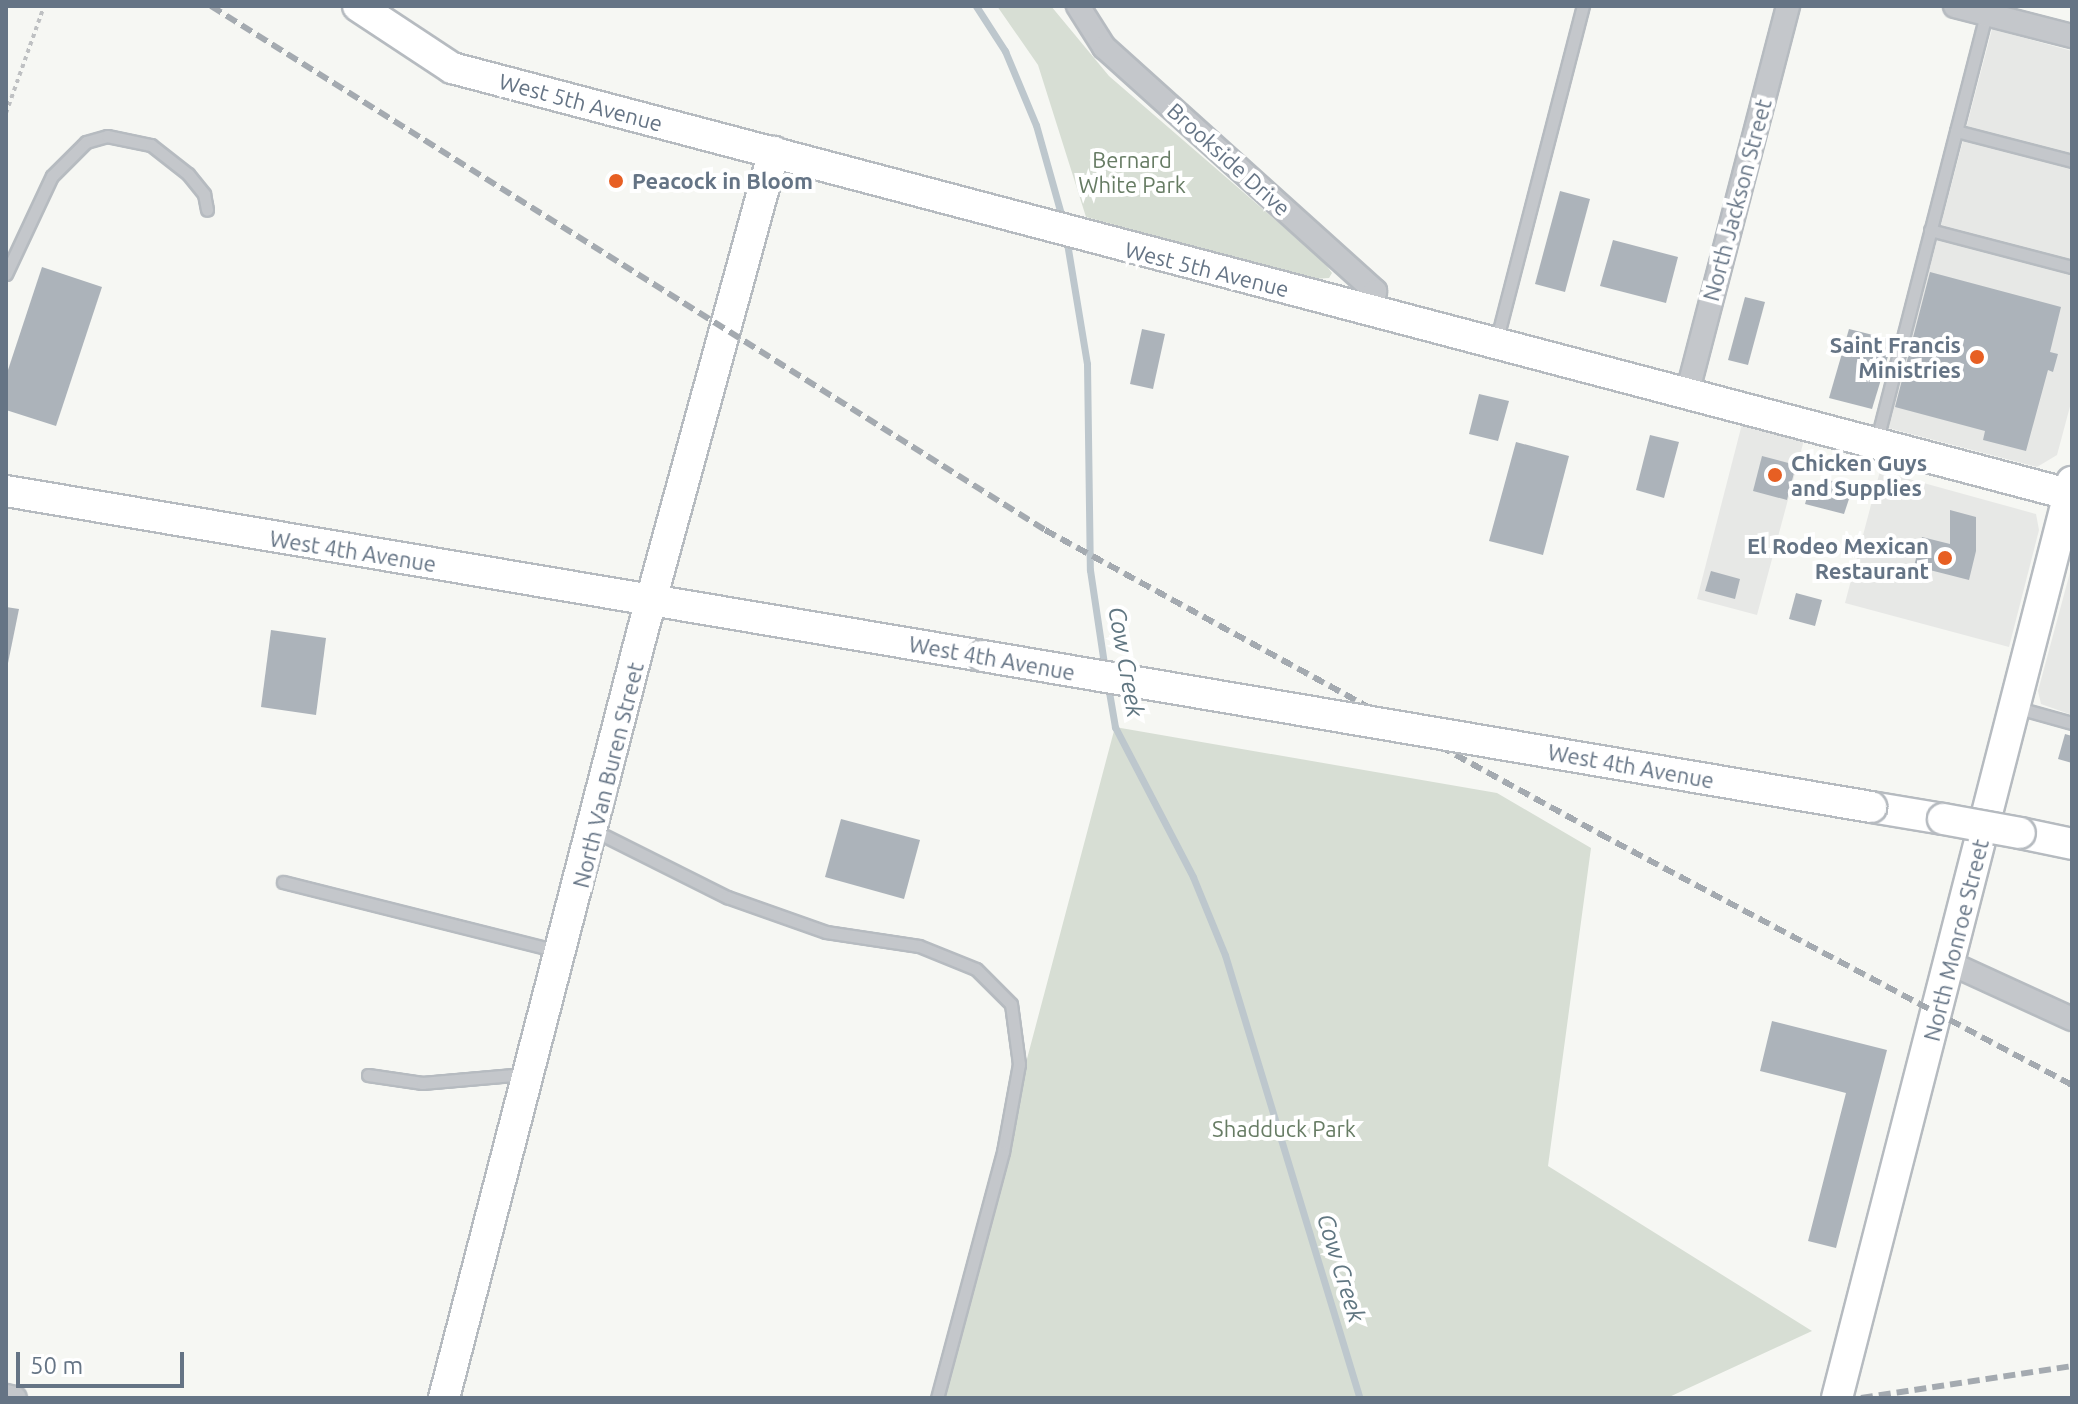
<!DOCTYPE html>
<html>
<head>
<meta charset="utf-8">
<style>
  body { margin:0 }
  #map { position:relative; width:2078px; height:1404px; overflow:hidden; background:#f6f7f3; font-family:Ubuntu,sans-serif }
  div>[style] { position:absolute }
  .built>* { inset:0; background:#e7e8e6 }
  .green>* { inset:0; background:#d7ded4 }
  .stream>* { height:7px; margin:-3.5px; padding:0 3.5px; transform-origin:3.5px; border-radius:3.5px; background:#bdc7cd }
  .building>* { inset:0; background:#acb3ba }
  .path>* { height:4px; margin-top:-2px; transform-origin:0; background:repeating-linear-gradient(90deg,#bec0c2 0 4px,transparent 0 8px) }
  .roads { filter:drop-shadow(2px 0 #b6bbc0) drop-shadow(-2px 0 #b6bbc0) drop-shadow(0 2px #b6bbc0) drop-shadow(0 -2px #b6bbc0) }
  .lane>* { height:11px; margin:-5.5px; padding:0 5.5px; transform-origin:5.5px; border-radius:5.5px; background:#c4c7cb }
  .street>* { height:22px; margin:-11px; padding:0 11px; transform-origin:11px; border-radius:11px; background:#c4c7cb }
  .secondary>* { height:30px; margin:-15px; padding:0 15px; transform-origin:15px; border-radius:15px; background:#fff }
  .rail>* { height:6px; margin-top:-3px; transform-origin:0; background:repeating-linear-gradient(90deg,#a4aab0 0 12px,transparent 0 18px) }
  .bridges { filter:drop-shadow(2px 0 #b6bbc0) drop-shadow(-2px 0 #b6bbc0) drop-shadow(0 2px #b6bbc0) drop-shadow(0 -2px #b6bbc0) }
  .secondary-bridge>* { height:30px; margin:-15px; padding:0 15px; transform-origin:15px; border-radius:15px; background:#fff }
  .dots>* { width:22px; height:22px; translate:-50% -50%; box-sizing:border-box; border:4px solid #fff; border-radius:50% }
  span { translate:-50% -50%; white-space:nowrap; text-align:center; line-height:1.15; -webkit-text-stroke:8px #fff; paint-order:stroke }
  .street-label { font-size:22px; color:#657485 }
  .park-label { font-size:22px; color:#677c64 }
  .poi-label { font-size:22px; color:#657485; font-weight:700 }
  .left { translate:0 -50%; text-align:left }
  .right { translate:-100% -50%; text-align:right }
  .water-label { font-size:24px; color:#607681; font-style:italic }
  .frame { position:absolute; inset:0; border:8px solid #657485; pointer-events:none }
  .scale { position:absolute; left:16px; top:1352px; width:168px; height:36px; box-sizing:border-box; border:4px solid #657485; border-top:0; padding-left:10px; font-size:24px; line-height:28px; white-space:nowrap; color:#657485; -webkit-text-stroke:6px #fff; paint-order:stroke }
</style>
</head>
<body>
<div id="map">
  <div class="built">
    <i style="clip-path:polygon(1992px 29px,2072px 51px,2072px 399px,2057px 455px,2037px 467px,1888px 428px)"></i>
    <i style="clip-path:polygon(1742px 424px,1804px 440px,1757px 615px,1697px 599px)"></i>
    <i style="clip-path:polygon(1880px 471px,2036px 514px,2039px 530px,2009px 647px,1845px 603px)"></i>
    <i style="clip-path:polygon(2072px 565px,2072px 715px,2041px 704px,2038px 691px)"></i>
  </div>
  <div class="green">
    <i style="clip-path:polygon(997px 6px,1051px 6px,1109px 76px,1323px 261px,1332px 273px,1329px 278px,1314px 279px,1086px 217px,1038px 65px)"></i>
    <i style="clip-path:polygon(1115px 727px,1497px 793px,1591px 848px,1548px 1166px,1812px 1331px,1667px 1398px,937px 1398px)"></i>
  </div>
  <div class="stream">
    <i style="left:976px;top:6px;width:54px;rotate:57.2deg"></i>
    <i style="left:1005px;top:51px;width:80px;rotate:67.3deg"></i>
    <i style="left:1036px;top:125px;width:100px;rotate:74.3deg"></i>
    <i style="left:1066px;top:237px;width:129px;rotate:80.6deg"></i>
    <i style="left:1087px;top:364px;width:206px;rotate:89.2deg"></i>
    <i style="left:1090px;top:570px;width:101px;rotate:81.5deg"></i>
    <i style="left:1108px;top:686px;width:42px;rotate:80.3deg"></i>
    <i style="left:1115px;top:727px;width:169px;rotate:62.5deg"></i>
    <i style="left:1193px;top:877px;width:84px;rotate:67.7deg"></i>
    <i style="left:1225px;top:955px;width:463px;rotate:73.1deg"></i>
  </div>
  <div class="building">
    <i style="clip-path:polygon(1560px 191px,1590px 199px,1565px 292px,1535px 284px)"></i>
    <i style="clip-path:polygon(1613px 240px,1678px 257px,1666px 303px,1600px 286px)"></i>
    <i style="clip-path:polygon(42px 267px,102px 287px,56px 426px,6px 410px,6px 376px)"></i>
    <i style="clip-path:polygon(1930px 272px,2061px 307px,2050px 352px,2058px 354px,2053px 372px,2048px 370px,2026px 451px,1983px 440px,1985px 431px,1895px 407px)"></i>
    <i style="clip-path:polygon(1745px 297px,1765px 302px,1748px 365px,1728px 360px)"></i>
    <i style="clip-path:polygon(1142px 329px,1165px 334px,1153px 389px,1130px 384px)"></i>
    <i style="clip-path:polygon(1849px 329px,1893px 340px,1872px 409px,1829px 398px)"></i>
    <i style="clip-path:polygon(1479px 394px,1509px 401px,1498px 441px,1469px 434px)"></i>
    <i style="clip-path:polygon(1650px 435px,1679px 442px,1664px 498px,1636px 490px)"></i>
    <i style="clip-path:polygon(1516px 442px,1569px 456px,1543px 555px,1489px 541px)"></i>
    <i style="clip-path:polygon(1762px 456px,1796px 465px,1787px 500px,1753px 491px)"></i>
    <i style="clip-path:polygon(1826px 480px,1854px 484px,1844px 514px,1805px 504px,1811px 483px,1825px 486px)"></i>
    <i style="clip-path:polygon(1950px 510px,1976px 517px,1976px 551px,1969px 580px,1914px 566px,1922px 537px,1950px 544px)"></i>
    <i style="clip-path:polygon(1711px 571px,1740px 579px,1735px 599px,1705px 591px)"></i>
    <i style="clip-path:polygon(1796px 593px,1822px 600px,1815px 626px,1789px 619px)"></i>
    <i style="clip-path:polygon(6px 607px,19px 609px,7px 668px,6px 668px)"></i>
    <i style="clip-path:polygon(271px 630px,326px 638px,316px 715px,261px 707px)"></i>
    <i style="clip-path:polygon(2065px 734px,2072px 736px,2072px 763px,2058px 759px)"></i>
    <i style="clip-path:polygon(841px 819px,920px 840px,904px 899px,825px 877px)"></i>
    <i style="clip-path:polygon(1772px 1021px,1887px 1050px,1836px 1248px,1808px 1241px,1846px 1093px,1760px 1071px)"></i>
  </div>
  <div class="path">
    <i style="left:6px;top:113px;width:114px;rotate:-70.4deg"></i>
  </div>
  <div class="roads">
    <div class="lane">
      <i style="left:1956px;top:131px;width:120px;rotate:14.5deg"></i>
      <i style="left:1930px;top:230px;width:147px;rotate:14.6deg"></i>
      <i style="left:6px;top:274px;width:108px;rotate:-64.9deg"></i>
      <i style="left:52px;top:176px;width:48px;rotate:-45deg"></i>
      <i style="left:86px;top:142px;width:22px;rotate:-16deg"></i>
      <i style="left:107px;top:136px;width:45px;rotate:11.6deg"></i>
      <i style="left:151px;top:145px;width:47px;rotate:38.1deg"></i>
      <i style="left:188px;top:174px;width:26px;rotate:51deg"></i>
      <i style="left:204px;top:194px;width:16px;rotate:79deg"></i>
      <i style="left:1496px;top:342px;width:347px;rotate:-75.5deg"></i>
      <i style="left:1876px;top:443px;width:447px;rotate:-75.6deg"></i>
      <i style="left:2018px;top:708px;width:56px;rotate:15.5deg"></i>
      <i style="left:595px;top:831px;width:148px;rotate:26.6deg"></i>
      <i style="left:727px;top:897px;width:105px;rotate:19.5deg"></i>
      <i style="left:826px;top:932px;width:94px;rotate:8.6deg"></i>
      <i style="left:919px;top:946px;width:61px;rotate:22deg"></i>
      <i style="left:976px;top:969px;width:49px;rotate:45deg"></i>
      <i style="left:1011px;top:1004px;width:61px;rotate:82.4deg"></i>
      <i style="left:1019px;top:1064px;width:89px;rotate:100.3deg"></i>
      <i style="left:1003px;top:1152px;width:255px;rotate:105deg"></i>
      <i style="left:283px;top:882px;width:284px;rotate:14.1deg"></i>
      <i style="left:368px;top:1075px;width:55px;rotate:8.4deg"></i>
      <i style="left:422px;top:1083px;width:103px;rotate:-5deg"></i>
    </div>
    <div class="street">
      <i style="left:1078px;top:6px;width:49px;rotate:57.6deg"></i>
      <i style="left:1104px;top:47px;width:365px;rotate:42deg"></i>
      <i style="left:1375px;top:291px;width:20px;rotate:101deg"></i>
      <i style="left:1955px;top:6px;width:121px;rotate:14.4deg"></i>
      <i style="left:1687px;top:394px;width:401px;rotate:-75.4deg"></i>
      <i style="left:1950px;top:963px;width:134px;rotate:24.7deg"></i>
      <i style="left:6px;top:1396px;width:9px;rotate:13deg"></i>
    </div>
    <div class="secondary">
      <i style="left:358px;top:6px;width:113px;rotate:33.4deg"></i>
      <i style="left:452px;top:68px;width:1675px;rotate:14.77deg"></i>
      <i style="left:6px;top:491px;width:991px;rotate:9.59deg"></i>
      <i style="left:1871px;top:807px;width:73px;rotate:9.5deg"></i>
      <i style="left:2020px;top:833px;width:53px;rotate:11.9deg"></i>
      <i style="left:444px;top:1398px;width:790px;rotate:-75.49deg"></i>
      <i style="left:642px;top:633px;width:499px;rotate:-74.7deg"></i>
      <i style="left:1837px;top:1398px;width:946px;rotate:-75.61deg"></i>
    </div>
  </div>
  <div class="rail">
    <i style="left:211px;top:6px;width:985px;rotate:32.14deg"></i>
    <i style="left:1045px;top:530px;width:633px;rotate:28.71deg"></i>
    <i style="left:1600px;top:834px;width:535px;rotate:28deg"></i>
    <i style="left:1861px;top:1398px;width:213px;rotate:-8.6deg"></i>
  </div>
  <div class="bridges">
    <div class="secondary-bridge">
      <i style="left:983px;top:656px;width:901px;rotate:9.65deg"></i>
      <i style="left:1943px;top:819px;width:78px;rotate:10.3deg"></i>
    </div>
  </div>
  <div class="dots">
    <i style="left:616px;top:181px;background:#e75f23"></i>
    <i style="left:1977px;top:357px;background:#e75f23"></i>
    <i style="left:1775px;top:475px;background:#e75f23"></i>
    <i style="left:1945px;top:558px;background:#e75f23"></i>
  </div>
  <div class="street-label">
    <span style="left:581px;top:102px;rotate:15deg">West 5th Avenue</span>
    <span style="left:1229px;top:159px;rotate:42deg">Brookside Drive</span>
    <span style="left:1737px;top:200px;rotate:-75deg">North Jackson Street</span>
    <span style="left:1207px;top:269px;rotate:14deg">West 5th Avenue</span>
    <span style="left:353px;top:551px;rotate:9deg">West 4th Avenue</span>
    <span style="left:992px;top:658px;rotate:10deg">West 4th Avenue</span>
    <span style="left:1631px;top:766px;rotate:10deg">West 4th Avenue</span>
    <span style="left:608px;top:775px;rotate:-76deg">North Van Buren Street</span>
    <span style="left:1956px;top:940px;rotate:-76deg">North Monroe Street</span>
  </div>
  <div class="park-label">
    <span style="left:1132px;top:172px">Bernard<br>White Park</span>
    <span style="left:1284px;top:1129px">Shadduck Park</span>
  </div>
  <div class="poi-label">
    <span class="left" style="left:632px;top:181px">Peacock in Bloom</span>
    <span class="right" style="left:1961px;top:357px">Saint Francis<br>Ministries</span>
    <span class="left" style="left:1791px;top:475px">Chicken Guys<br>and Supplies</span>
    <span class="right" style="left:1929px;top:558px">El Rodeo Mexican<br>Restaurant</span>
  </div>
  <div class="water-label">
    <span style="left:1126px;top:662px;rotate:80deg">Cow Creek</span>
    <span style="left:1341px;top:1268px;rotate:73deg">Cow Creek</span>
  </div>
  <div class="frame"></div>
  <div class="scale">50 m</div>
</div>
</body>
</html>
